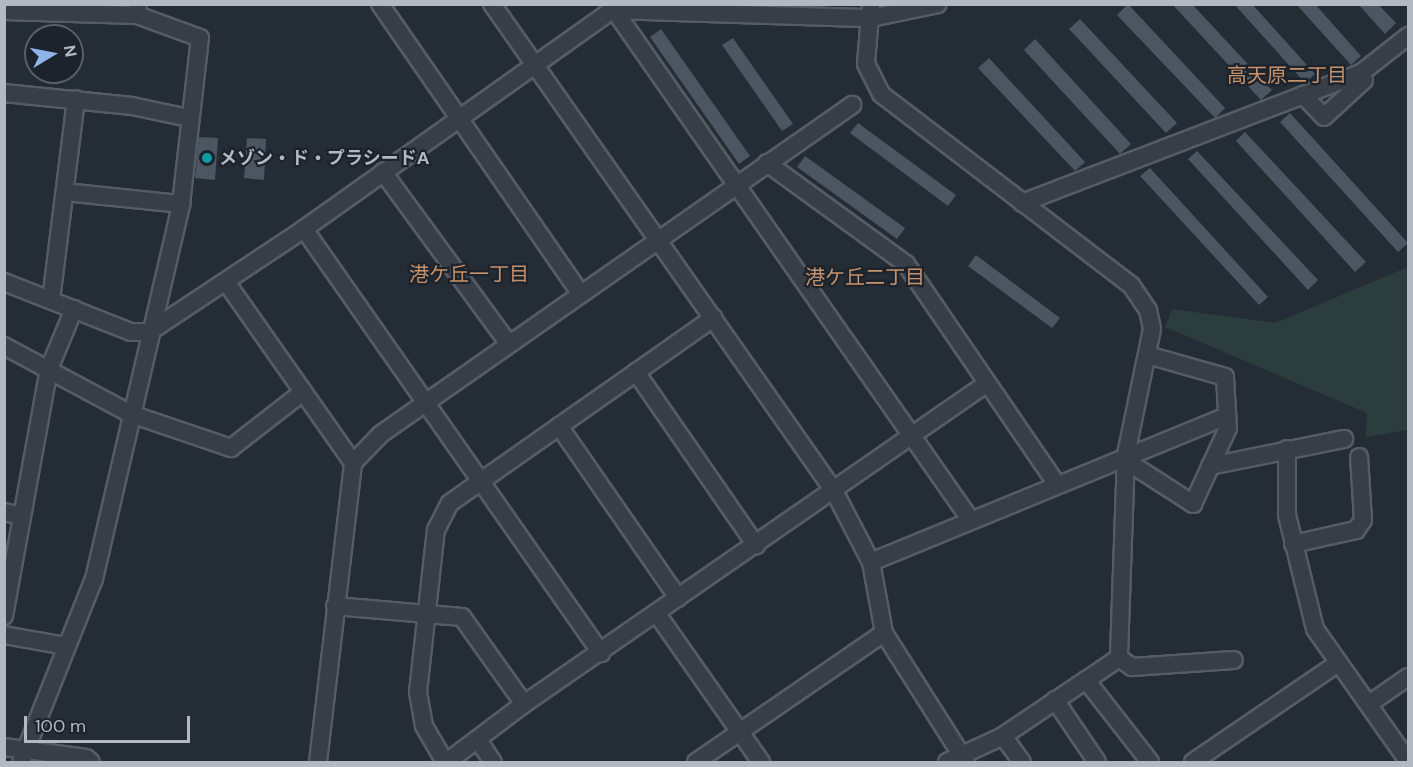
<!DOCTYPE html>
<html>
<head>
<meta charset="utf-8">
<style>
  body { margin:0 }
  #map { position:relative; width:1413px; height:767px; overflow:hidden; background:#242c36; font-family:"DM Sans","Noto Sans JP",sans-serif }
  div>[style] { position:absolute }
  .green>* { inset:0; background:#2c3d3d }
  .building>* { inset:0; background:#4c5662 }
  .roads { filter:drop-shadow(2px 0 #555c65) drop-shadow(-2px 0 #555c65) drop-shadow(0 2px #555c65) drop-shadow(0 -2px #555c65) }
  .minor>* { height:16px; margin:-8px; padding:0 8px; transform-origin:8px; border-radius:8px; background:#373e47 }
  .dots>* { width:16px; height:16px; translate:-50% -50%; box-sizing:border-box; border:3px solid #1c232c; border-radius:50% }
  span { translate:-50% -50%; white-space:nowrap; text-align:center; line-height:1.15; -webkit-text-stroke:4.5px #1c232c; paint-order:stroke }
  .poi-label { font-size:18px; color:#b2b9c3; font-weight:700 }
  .left { translate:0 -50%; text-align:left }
  .neighbourhood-label { font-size:20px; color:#c6926b }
  .frame { position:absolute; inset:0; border:6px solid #b2b9c3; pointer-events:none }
  .north { position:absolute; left:24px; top:24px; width:60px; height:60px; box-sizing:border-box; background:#1c232c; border:2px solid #585f68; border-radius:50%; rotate:80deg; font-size:16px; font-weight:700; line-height:24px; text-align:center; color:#b2b9c3 }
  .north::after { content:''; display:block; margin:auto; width:21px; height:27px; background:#90b3ea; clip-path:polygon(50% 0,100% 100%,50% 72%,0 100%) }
  .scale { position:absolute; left:24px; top:716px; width:166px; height:27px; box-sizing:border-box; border:3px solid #b2b9c3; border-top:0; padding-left:8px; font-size:18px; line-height:21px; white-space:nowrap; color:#b2b9c3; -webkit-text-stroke:4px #1c232c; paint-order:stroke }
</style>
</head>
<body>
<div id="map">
  <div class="green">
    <i style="clip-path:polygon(1408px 267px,1407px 430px,1366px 437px,1367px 413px,1165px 327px,1172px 309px,1275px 323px)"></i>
  </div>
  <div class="building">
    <i style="clip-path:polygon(1128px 4px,1225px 108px,1215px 118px,1117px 15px)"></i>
    <i style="clip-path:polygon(1172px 4px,1192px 4px,1272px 90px,1261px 100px)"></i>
    <i style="clip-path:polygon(1234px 4px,1252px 4px,1315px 74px,1305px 83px)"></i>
    <i style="clip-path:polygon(1296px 4px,1315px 4px,1361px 56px,1351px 65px)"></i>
    <i style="clip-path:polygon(1358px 4px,1378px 4px,1396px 23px,1385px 34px)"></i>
    <i style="clip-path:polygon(1080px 19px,1177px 123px,1166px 133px,1069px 29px)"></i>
    <i style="clip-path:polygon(661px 29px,750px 156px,739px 164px,650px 37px)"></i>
    <i style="clip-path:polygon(733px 38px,793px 124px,782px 131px,722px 45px)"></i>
    <i style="clip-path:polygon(1035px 39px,1131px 144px,1120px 154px,1024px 50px)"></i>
    <i style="clip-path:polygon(989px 58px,1085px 162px,1075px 171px,978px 68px)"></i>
    <i style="clip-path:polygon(1290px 113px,1408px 243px,1398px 252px,1280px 122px)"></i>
    <i style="clip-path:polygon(858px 123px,956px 195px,948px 206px,850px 133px)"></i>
    <i style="clip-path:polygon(1245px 132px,1366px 262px,1355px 272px,1236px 141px)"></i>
    <i style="clip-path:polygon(199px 137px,218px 138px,215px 180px,195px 178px)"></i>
    <i style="clip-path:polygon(247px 138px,266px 139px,264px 180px,244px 178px)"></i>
    <i style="clip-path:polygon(1197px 151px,1318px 280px,1308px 290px,1188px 159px)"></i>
    <i style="clip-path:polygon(805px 156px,905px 228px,897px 239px,797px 167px)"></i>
    <i style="clip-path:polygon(1150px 168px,1268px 297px,1259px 305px,1140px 176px)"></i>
    <i style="clip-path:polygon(976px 255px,1060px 318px,1052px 328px,968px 266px)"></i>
  </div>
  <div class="roads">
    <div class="minor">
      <i style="left:380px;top:4px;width:351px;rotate:55.3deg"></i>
      <i style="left:492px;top:4px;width:595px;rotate:54.92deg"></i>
      <i style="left:834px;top:491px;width:80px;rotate:62.5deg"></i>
      <i style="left:871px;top:562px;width:72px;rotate:79.6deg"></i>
      <i style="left:884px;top:633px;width:153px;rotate:57.6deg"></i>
      <i style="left:610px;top:4px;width:628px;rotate:55.05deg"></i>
      <i style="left:871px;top:4px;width:60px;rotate:94.8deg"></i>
      <i style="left:866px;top:64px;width:34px;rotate:63deg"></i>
      <i style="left:881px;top:94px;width:315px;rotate:37.4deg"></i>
      <i style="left:1131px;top:285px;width:30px;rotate:56deg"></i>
      <i style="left:1148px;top:310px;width:19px;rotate:78deg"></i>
      <i style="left:1152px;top:329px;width:129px;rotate:101.7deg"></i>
      <i style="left:1126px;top:455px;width:203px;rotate:92deg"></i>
      <i style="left:1119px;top:658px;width:40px;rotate:146deg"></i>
      <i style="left:4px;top:11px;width:133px;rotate:1.7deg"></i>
      <i style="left:4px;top:93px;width:129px;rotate:5.8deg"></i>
      <i style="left:132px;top:106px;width:58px;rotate:11.9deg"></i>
      <i style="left:1303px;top:95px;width:30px;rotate:46deg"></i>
      <i style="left:1324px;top:117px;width:54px;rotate:-42.8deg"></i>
      <i style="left:1364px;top:80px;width:8px;rotate:-113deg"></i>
      <i style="left:767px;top:163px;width:172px;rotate:36deg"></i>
      <i style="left:906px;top:264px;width:265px;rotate:55.6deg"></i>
      <i style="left:383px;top:172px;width:213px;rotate:53.8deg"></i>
      <i style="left:65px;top:192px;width:117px;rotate:5.9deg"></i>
      <i style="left:1022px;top:203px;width:363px;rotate:-21deg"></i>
      <i style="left:1361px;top:73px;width:60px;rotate:-38.2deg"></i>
      <i style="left:304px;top:229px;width:518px;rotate:54.99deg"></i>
      <i style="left:4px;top:282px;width:136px;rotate:21.5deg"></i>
      <i style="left:131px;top:332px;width:18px"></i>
      <i style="left:149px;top:332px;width:186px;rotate:-33.6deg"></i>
      <i style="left:304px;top:229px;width:378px;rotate:-35.4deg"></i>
      <i style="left:612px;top:10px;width:259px;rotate:1.8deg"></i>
      <i style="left:871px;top:18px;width:68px;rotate:-11.8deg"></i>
      <i style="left:226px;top:282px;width:221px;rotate:54.9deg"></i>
      <i style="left:51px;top:300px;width:202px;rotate:-82.9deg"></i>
      <i style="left:4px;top:346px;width:144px;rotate:28.2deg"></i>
      <i style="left:131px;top:414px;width:106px;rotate:18.8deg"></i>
      <i style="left:231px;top:448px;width:91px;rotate:-37.9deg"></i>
      <i style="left:636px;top:372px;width:211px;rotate:55.3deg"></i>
      <i style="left:559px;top:426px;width:209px;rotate:55.3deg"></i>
      <i style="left:1287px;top:449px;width:66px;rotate:90deg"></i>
      <i style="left:1287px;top:515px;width:117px;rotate:76.2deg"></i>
      <i style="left:1315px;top:629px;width:161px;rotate:54.8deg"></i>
      <i style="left:1126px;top:455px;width:10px;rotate:61deg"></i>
      <i style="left:1131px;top:464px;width:74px;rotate:32.8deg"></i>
      <i style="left:1193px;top:504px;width:84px;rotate:-65.3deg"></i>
      <i style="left:1228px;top:428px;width:51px;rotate:-93.4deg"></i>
      <i style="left:1225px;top:377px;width:80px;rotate:-164.1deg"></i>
      <i style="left:1210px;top:466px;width:137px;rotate:-11.4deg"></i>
      <i style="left:4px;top:512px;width:18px;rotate:13deg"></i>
      <i style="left:1293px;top:544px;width:65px;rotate:-12.5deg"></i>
      <i style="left:1356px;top:530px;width:12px;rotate:-55deg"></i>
      <i style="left:1363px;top:520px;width:63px;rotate:-93.6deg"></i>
      <i style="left:871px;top:562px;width:385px;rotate:-22.3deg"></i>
      <i style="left:335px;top:606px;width:127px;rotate:5deg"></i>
      <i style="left:462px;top:617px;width:107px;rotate:54.5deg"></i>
      <i style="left:657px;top:614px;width:181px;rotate:54.9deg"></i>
      <i style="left:4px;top:616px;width:251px;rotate:-79.7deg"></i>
      <i style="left:49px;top:369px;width:65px;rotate:-67.4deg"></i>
      <i style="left:4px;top:635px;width:62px;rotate:10.2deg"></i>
      <i style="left:1119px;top:658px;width:16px;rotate:35deg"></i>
      <i style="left:1132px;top:667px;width:102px;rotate:-3.9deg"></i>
      <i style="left:1055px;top:700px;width:75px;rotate:55.9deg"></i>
      <i style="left:1369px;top:704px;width:47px;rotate:-34.7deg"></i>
      <i style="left:1003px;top:736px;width:32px;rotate:54deg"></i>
      <i style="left:478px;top:740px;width:27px;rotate:56deg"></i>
      <i style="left:4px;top:747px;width:83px;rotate:7.6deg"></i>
      <i style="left:86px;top:758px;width:6px;rotate:39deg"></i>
      <i style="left:21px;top:762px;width:197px;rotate:-68.3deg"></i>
      <i style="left:94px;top:579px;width:385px;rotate:-76.9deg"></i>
      <i style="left:181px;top:204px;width:167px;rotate:-83.5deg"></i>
      <i style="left:200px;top:38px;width:67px;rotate:-159.9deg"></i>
      <i style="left:137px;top:15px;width:11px;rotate:-85deg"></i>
      <i style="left:318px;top:762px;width:301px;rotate:-83.3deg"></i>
      <i style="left:353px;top:463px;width:40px;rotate:-46deg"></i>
      <i style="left:381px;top:434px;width:575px;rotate:-34.93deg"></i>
      <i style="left:445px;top:762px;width:42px;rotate:-120.3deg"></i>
      <i style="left:424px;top:726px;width:35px;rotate:-100deg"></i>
      <i style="left:418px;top:692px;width:163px;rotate:-83.7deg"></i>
      <i style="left:436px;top:530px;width:30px;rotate:-63deg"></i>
      <i style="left:450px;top:503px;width:322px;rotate:-35.1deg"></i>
      <i style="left:447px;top:762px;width:96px;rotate:-37deg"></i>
      <i style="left:524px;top:704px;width:562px;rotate:-34.71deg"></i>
      <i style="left:696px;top:762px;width:228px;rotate:-34.5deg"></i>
      <i style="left:947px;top:762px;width:62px;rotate:-24.9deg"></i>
      <i style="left:1003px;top:736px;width:100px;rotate:-34deg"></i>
      <i style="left:1086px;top:680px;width:104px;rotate:52deg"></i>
      <i style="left:1193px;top:762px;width:176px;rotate:-34.3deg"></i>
    </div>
  </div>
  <div class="dots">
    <i style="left:207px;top:158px;background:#0f9aa8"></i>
  </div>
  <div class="poi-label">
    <span class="left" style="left:219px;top:158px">メゾン・ド・プラシードA</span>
  </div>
  <div class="neighbourhood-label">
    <span style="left:1287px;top:75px">高天原二丁目</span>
    <span style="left:469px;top:274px">港ケ丘一丁目</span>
    <span style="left:865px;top:277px">港ケ丘二丁目</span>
  </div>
  <div class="frame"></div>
  <div class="north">N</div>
  <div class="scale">100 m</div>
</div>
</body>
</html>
